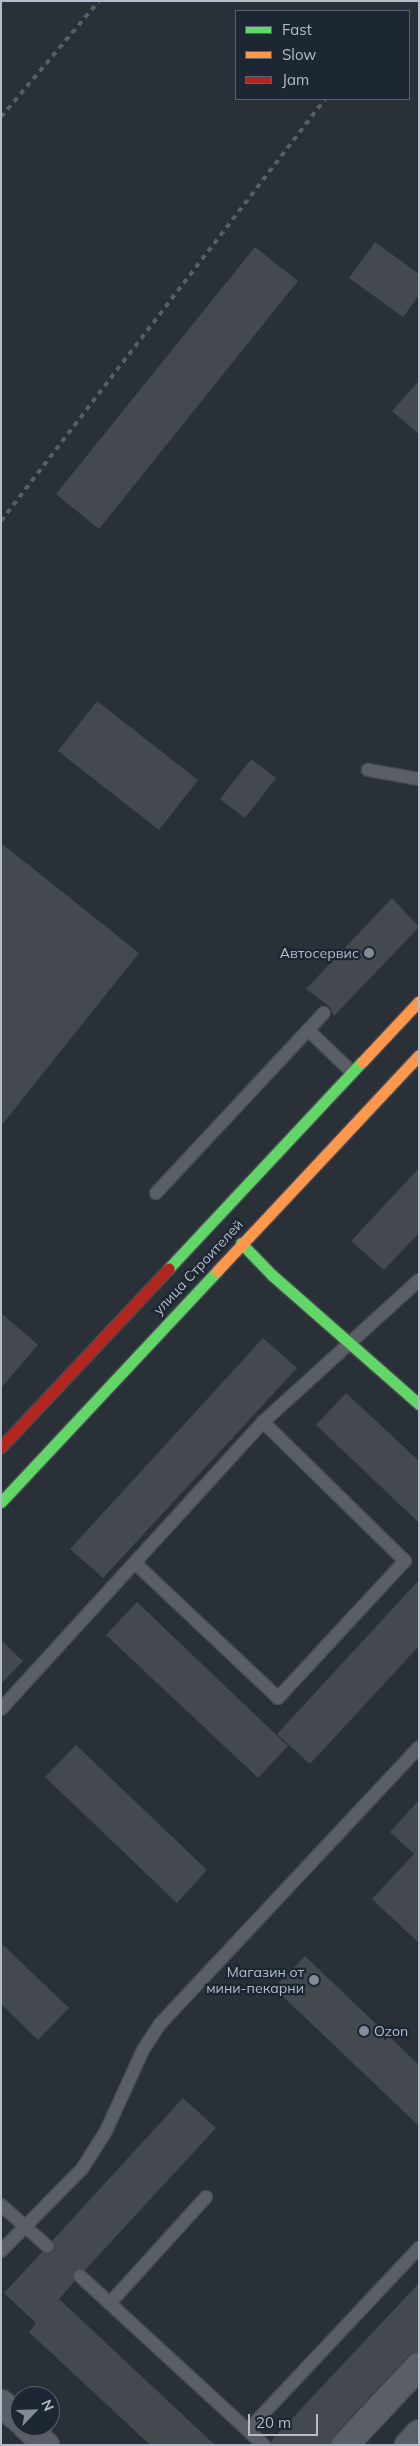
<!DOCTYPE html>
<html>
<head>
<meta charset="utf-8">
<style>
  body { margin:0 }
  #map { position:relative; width:420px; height:2446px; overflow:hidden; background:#2a3038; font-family:Mulish,sans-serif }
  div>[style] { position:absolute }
  .building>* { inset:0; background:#444950 }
  .roads { filter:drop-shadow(1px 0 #484c53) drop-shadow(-1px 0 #484c53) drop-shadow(0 1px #484c53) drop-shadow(0 -1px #484c53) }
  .lane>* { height:12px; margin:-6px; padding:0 6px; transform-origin:6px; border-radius:6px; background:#5a5e66 }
  .street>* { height:26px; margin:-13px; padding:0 13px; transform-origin:13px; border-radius:13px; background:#5a5e66 }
  .fast>* { height:11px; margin:-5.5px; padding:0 5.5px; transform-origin:5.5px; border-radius:5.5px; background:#63d668 }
  .slow>* { height:11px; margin:-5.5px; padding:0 5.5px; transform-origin:5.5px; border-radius:5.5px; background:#ff974d }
  .jam>* { height:11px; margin:-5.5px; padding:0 5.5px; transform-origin:5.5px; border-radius:5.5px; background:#b3261e }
  .rail>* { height:4px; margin-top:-2px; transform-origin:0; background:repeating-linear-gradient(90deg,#595d64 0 5px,transparent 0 10px) }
  .dots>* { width:14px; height:14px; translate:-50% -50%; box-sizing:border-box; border:2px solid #1d2633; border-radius:50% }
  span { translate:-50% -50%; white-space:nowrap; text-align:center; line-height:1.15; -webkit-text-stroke:4.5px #1d2633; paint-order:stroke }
  .poi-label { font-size:14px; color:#b4bcc9 }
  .right { translate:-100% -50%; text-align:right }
  .left { translate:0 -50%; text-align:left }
  .street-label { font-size:14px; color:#b4bcc9 }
  .frame { position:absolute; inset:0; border:2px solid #b4bcc9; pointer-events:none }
  .legend { position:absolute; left:235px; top:10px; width:175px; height:90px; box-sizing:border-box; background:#1d2633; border:1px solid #59626f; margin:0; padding:6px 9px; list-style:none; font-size:15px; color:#b4bcc9 }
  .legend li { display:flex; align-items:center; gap:10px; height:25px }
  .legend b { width:25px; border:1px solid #59626f }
  .north { position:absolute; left:10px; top:2386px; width:50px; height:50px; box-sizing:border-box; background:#1d2633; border:1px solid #59626f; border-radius:50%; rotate:66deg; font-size:14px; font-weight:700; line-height:20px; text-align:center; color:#b4bcc9 }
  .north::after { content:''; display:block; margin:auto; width:18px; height:22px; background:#848b96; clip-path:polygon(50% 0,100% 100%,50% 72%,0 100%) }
  .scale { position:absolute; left:248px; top:2414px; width:70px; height:22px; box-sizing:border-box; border:2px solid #b4bcc9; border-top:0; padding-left:6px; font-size:15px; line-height:18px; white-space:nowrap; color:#b4bcc9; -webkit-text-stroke:4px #1d2633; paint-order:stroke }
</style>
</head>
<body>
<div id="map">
  <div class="building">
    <i style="clip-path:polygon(375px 242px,419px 274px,419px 295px,403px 317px,349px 278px)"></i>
    <i style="clip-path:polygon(255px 247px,298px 281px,99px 529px,56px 494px)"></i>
    <i style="clip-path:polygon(419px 381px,419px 434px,392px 411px)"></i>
    <i style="clip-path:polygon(97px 701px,198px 780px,159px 830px,58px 751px)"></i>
    <i style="clip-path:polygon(251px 759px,276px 778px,245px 818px,220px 799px)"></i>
    <i style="clip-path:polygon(1px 843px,139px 953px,1px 1126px)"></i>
    <i style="clip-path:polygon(392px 898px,419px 927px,334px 1016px,330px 1007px,306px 989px)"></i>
    <i style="clip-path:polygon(419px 1168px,419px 1233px,384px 1270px,351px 1241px)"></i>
    <i style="clip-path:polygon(1px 1313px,38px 1345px,1px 1388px)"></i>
    <i style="clip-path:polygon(263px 1338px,297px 1368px,103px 1578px,70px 1549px)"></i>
    <i style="clip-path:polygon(346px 1393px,419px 1461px,419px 1523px,316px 1425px)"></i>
    <i style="clip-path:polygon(419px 1580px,419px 1646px,310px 1764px,277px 1734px)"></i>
    <i style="clip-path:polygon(137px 1602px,288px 1746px,258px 1778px,106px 1635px)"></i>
    <i style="clip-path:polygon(1px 1640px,23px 1661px,1px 1684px)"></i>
    <i style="clip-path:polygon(76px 1745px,207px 1870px,177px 1903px,45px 1777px)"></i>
    <i style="clip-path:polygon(419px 1800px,419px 1943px,372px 1899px,414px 1854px,390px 1832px)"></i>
    <i style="clip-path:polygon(1px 1943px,69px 2008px,38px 2040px,1px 2004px)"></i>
    <i style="clip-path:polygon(305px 1956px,419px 2065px,419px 2126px,274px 1988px)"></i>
    <i style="clip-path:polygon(183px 2098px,216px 2128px,85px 2270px,74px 2270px,74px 2282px,59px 2299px,215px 2445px,150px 2445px,29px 2332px,36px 2323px,4px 2293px,42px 2252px,53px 2252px,53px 2240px)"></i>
    <i style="clip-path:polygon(419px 2283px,419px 2351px,408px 2356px,334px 2435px,330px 2445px,272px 2445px,271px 2441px)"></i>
  </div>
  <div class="roads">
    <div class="lane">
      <i style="left:368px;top:770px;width:52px;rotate:10deg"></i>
      <i style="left:308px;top:1030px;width:61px;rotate:43.7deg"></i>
      <i style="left:156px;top:1193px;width:246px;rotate:-47deg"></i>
      <i style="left:136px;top:1564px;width:195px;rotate:43.3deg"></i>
      <i style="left:278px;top:1698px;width:187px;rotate:-47.2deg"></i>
      <i style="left:405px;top:1561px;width:199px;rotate:-135.6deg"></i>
      <i style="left:1px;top:1709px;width:389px;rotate:-47.6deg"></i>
      <i style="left:263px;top:1422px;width:211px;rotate:-42.3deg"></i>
      <i style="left:1px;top:2205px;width:62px;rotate:41.7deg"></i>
      <i style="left:1px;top:2251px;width:115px;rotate:-45.4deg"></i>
      <i style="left:82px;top:2169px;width:45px;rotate:-57.7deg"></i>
      <i style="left:106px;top:2131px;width:89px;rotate:-65.4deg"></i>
      <i style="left:143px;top:2050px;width:31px;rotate:-57deg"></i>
      <i style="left:160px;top:2024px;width:379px;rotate:-46.9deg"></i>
      <i style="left:80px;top:2276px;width:250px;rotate:42.6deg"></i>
      <i style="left:110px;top:2303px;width:143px;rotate:-47.8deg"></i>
      <i style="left:248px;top:2430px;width:250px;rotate:-46.8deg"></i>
    </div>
    <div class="street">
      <i style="left:1px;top:2403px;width:25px;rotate:42deg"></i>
      <i style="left:26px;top:2426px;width:28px;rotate:44deg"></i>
      <i style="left:345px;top:2445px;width:108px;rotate:-46.9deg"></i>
      <i style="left:408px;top:2445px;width:16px;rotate:-47deg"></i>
    </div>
    <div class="fast">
      <i style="left:241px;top:1243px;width:45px;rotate:45.9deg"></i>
      <i style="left:272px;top:1275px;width:196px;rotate:41.3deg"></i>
      <i style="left:169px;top:1268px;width:282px;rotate:-46.9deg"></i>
      <i style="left:1px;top:1502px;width:316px;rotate:-46.9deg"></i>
    </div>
    <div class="slow">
      <i style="left:362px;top:1062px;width:83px;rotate:-46.9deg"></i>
      <i style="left:217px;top:1271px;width:296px;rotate:-46.9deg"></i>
    </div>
    <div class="jam">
      <i style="left:1px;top:1447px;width:245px;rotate:-46.8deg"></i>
    </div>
  </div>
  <div class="rail">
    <i style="left:1px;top:117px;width:152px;rotate:-49.8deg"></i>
    <i style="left:1px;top:521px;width:532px;rotate:-52.48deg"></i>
  </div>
  <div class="dots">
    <i style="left:369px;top:953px;background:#848b96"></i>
    <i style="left:314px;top:1980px;background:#848b96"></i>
    <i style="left:364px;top:2031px;background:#848b96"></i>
  </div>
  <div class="poi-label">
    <span class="right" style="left:359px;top:953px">Автосервис</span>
    <span class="right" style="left:304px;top:1980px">Магазин от<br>мини-пекарни</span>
    <span class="left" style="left:374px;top:2031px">Ozon</span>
  </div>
  <div class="street-label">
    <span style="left:198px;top:1267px;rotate:-47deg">улица Строителей</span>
  </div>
  <div class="frame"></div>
  <ul class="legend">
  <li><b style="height:6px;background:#63d668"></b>Fast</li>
  <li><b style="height:6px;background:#ff974d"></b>Slow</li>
  <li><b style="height:6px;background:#b3261e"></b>Jam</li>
  </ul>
  <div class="north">N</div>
  <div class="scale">20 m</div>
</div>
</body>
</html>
